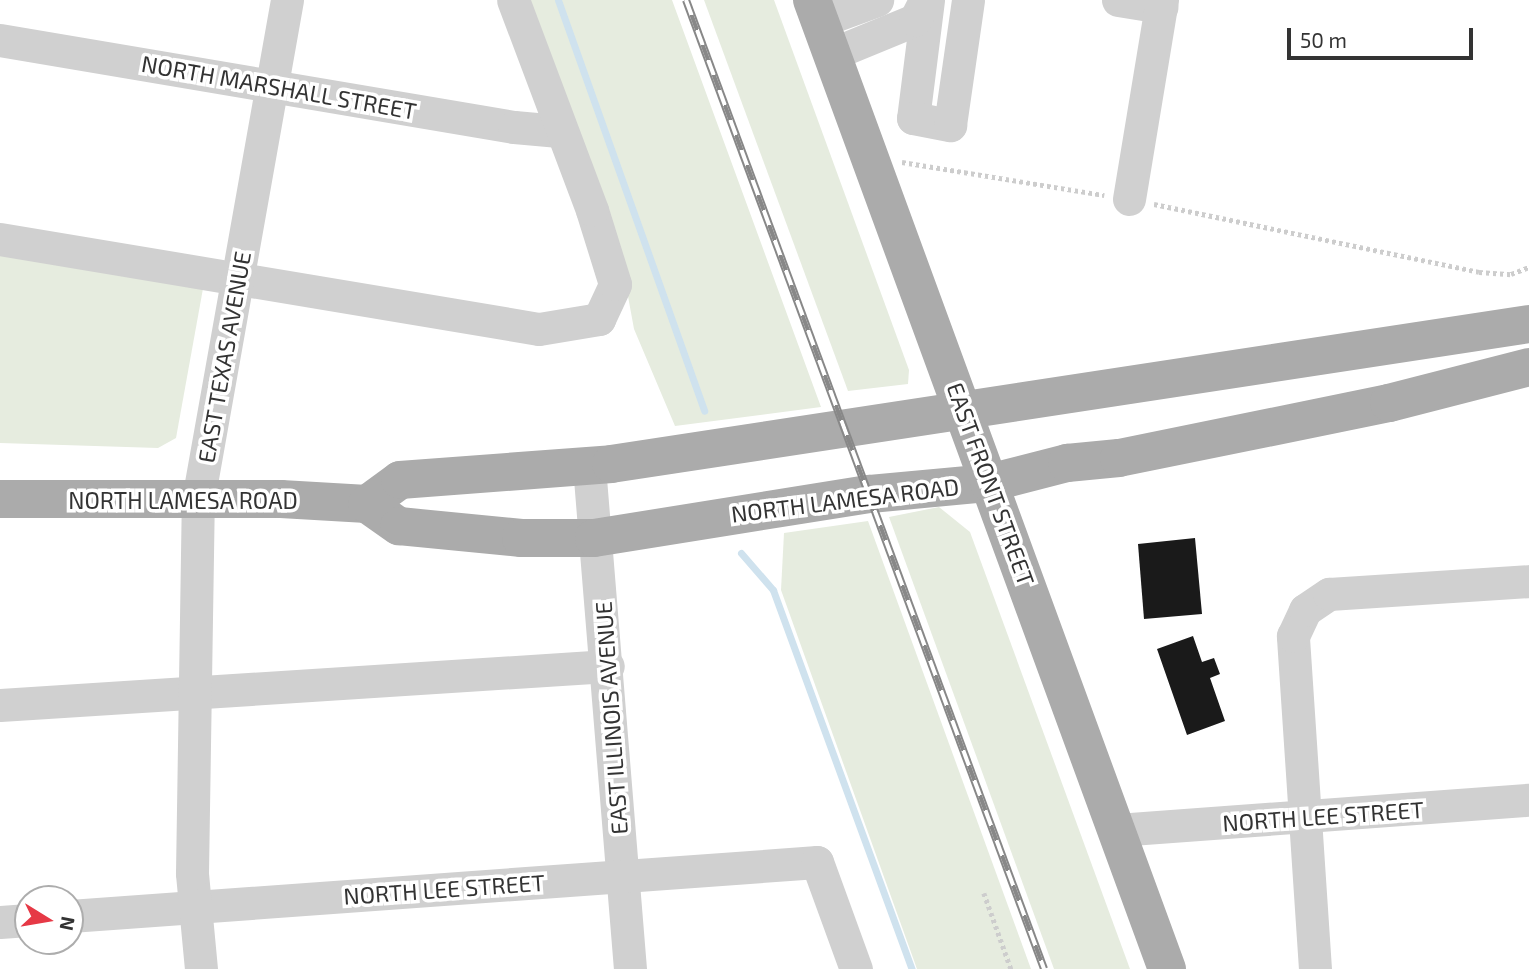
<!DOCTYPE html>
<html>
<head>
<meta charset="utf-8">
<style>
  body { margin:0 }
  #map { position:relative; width:1529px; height:969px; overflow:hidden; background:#fff; font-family:"Exo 2",sans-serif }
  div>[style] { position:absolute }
  .green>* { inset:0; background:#e6ecdf }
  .stream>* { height:7px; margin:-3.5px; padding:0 3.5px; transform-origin:3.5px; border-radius:3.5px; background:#cfe2ee }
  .building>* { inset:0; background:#1a1a1a }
  .path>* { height:4.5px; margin-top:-2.25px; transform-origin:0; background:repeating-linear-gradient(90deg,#cdcdcd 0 3.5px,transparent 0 7px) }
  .minor>* { height:33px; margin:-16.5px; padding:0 16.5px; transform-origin:16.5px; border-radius:16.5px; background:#d0d0d0 }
  .major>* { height:38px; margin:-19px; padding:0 19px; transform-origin:19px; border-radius:19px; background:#ababab }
  .rail>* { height:8px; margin-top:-4px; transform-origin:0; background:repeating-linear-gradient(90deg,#fff 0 16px,#888 0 32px); box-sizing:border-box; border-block:2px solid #888 }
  span { translate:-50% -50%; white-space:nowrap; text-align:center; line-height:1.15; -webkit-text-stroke:7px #fff; paint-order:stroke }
  .street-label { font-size:23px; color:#333 }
  .north { position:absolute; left:14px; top:885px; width:70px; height:70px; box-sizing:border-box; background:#fff; border:2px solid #adadad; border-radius:50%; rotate:101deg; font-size:19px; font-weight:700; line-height:28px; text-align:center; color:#333 }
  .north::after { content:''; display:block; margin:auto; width:24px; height:32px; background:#e63946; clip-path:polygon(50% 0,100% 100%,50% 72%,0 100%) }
  .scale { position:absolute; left:1287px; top:28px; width:186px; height:32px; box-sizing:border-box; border:4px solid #333; border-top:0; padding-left:9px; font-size:21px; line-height:24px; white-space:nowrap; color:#333; -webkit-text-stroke:5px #fff; paint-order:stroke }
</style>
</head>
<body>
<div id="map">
  <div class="green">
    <i style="clip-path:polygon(526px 0,672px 0,821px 407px,675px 426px,634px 329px,625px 280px)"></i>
    <i style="clip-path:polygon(704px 0,774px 0,909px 370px,908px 384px,848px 391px)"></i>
    <i style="clip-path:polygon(0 250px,204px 283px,176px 438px,158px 448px,0 443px)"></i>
    <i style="clip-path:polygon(939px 507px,970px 532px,1130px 969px,1054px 969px,889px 517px)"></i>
    <i style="clip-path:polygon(868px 521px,1031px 969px,917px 969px,781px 590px,784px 533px)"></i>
  </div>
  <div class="stream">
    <i style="left:558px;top:0;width:436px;rotate:70.4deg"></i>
    <i style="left:741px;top:553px;width:49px;rotate:49.1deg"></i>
    <i style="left:773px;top:590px;width:404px;rotate:69.9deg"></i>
  </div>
  <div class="building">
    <i style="clip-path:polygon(1195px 538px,1202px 614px,1144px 619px,1138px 544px)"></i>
    <i style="clip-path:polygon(1193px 636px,1202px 662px,1214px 658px,1220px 674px,1210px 678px,1225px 721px,1187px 735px,1157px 649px)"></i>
  </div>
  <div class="path">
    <i style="left:902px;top:162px;width:205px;rotate:9.3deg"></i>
    <i style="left:1154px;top:204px;width:332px;rotate:11.8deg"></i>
    <i style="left:1479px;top:272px;width:32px;rotate:4deg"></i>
    <i style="left:1511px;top:274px;width:19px;rotate:-21deg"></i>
    <i style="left:984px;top:893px;width:81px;rotate:70.4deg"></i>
  </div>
  <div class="minor">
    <i style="left:928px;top:0;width:119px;rotate:97.2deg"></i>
    <i style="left:913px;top:118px;width:38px;rotate:11deg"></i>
    <i style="left:950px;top:125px;width:126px;rotate:-81.8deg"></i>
    <i style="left:1118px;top:0;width:44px;rotate:9.2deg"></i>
    <i style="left:820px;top:21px;width:61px;rotate:-20.2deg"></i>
    <i style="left:0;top:40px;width:521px;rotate:9.61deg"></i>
    <i style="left:514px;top:127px;width:45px;rotate:5.1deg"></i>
    <i style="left:832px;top:54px;width:90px;rotate:-22.3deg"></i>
    <i style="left:915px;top:20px;width:22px;rotate:-63deg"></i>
    <i style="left:1129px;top:199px;width:202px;rotate:-80.6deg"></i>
    <i style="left:0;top:239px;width:546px;rotate:9.48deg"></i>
    <i style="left:539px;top:329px;width:61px;rotate:-9.5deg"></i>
    <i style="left:599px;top:319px;width:38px;rotate:-65deg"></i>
    <i style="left:615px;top:284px;width:77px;rotate:-107.3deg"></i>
    <i style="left:592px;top:210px;width:224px;rotate:-110.6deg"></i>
    <i style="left:589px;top:466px;width:505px;rotate:85.34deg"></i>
    <i style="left:0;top:705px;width:609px;rotate:-3.67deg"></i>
    <i style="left:1117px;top:830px;width:413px;rotate:-4.2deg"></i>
    <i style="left:70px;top:916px;width:749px;rotate:-4.13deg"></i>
    <i style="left:817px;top:862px;width:114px;rotate:70deg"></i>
    <i style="left:0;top:922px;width:28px;rotate:-4deg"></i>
    <i style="left:201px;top:969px;width:96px;rotate:-95.4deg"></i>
    <i style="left:192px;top:873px;width:373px;rotate:-89.1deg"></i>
    <i style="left:198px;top:500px;width:508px;rotate:-79.91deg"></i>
    <i style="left:1315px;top:969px;width:334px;rotate:-93.8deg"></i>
    <i style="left:1293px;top:636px;width:29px;rotate:-65deg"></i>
    <i style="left:1305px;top:610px;width:29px;rotate:-34deg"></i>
    <i style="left:1329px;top:594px;width:200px;rotate:-3.7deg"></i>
  </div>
  <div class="major">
    <i style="left:812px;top:0;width:1032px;rotate:69.88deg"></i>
    <i style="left:0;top:499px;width:281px"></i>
    <i style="left:281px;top:499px;width:86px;rotate:3.3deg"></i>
    <i style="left:367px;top:504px;width:39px;rotate:35deg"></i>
    <i style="left:399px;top:526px;width:123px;rotate:5.6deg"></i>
    <i style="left:521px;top:538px;width:73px"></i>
    <i style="left:594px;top:538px;width:279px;rotate:-9.1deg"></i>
    <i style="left:870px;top:494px;width:120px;rotate:-5.3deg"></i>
    <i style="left:989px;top:483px;width:81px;rotate:-14.4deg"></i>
    <i style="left:1067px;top:463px;width:52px;rotate:-5.5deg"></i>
    <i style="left:1119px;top:458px;width:276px;rotate:-11.5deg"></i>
    <i style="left:1389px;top:403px;width:145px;rotate:-14.4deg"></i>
    <i style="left:367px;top:504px;width:41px;rotate:-36deg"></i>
    <i style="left:400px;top:480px;width:212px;rotate:-4.3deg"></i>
    <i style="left:611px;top:464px;width:929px;rotate:-8.67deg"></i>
  </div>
  <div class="rail">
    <i style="left:686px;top:0;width:1033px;rotate:69.72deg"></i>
  </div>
  <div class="street-label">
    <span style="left:279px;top:87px;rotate:10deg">NORTH MARSHALL STREET</span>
    <span style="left:224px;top:357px;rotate:-80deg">EAST TEXAS AVENUE</span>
    <span style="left:991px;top:484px;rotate:70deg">EAST FRONT STREET</span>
    <span style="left:183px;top:500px">NORTH LAMESA ROAD</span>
    <span style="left:845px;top:500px;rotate:-7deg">NORTH LAMESA ROAD</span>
    <span style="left:611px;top:718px;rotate:-94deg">EAST ILLINOIS AVENUE</span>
    <span style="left:1323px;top:816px;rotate:-4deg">NORTH LEE STREET</span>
    <span style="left:444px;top:889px;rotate:-4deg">NORTH LEE STREET</span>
  </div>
  <div class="north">N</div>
  <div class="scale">50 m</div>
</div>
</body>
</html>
